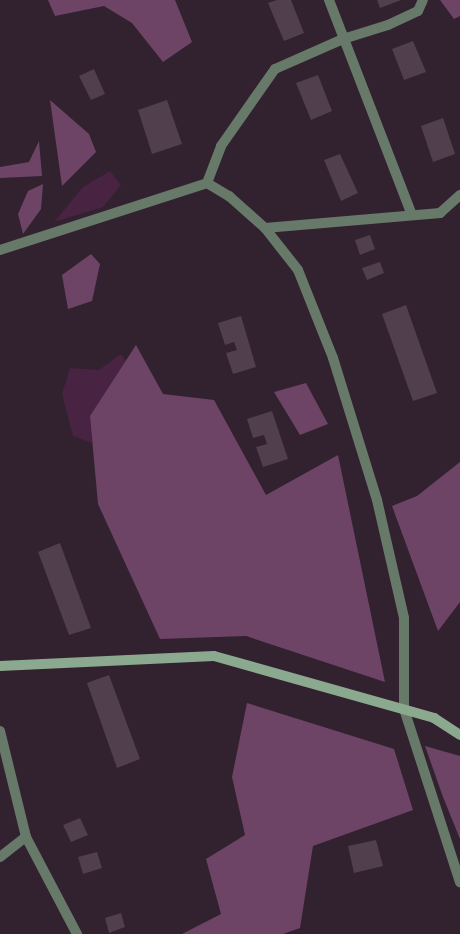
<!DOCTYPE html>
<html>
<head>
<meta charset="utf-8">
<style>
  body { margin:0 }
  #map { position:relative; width:460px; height:934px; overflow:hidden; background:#32212e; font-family:"PT Sans Narrow",sans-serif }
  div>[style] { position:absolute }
  .green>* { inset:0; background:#482342 }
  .forest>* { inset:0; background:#6e4466 }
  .building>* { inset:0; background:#513f4d }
  .street>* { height:10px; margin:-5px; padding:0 5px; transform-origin:5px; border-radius:5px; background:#677a69 }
  .secondary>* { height:10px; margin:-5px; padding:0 5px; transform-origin:5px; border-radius:5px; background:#8ba98e }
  span { translate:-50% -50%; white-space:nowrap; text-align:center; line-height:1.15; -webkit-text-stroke:4px #271724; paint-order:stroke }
</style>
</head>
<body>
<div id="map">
  <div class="green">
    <i style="clip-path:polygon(110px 171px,121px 185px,103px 207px,54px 222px,83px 187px)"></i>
    <i style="clip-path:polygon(121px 354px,126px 361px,90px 416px,92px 443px,73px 436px,62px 394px,70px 368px,99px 370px)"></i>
  </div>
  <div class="forest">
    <i style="clip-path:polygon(48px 0,175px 0,192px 42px,163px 62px,132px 23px,104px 6px,55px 16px)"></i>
    <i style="clip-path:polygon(440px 0,460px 0,460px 16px,454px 19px)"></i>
    <i style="clip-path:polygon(50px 100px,89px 134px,96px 152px,62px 186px)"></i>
    <i style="clip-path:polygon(39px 141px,42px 176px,0 178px,0 167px,29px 162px)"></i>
    <i style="clip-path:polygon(43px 184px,41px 209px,23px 234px,18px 214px,28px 191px)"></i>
    <i style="clip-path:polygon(91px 254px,100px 264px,92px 301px,68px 309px,62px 275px)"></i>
    <i style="clip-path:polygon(136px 345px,163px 394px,214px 400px,266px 495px,338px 455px,385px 682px,246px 636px,160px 639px,98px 504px,90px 416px)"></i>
    <i style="clip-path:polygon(306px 383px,328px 424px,300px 435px,274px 392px)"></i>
    <i style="clip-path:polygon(460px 462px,460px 602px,438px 631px,392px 506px,417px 496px)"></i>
    <i style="clip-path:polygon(247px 703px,394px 749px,413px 810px,313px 846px,300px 928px,283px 934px,182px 934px,221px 914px,206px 859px,245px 835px,232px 777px)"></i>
    <i style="clip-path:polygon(425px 746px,460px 756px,460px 839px,443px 797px)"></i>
  </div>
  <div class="building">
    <i style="clip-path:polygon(277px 0,291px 0,304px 33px,284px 41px,268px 3px)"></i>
    <i style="clip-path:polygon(377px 0,401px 0,380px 8px)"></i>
    <i style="clip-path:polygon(413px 41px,426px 72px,404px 80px,392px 49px)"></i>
    <i style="clip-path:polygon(94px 69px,105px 94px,91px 100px,79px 76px)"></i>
    <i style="clip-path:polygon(318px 75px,332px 111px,311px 120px,296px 83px)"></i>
    <i style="clip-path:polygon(167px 100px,182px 144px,152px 154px,138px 110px)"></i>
    <i style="clip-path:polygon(443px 118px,455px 154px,433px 162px,421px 126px)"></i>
    <i style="clip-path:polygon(340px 154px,358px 193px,341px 201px,324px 160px)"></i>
    <i style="clip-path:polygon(370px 235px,375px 249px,360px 255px,355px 240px)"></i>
    <i style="clip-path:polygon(380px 262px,384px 273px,367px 280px,362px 268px)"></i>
    <i style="clip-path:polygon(406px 305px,437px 393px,413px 401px,382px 314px)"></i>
    <i style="clip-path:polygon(241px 316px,256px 367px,233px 374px,226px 353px,237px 350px,234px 342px,225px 345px,218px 323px)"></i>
    <i style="clip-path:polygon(272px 411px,288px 459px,263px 467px,256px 447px,267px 444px,264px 435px,253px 438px,247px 419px)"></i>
    <i style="clip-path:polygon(60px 543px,91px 628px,69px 635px,38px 552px)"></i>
    <i style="clip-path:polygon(109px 675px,140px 759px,117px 768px,87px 683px)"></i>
    <i style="clip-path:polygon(80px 818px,88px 835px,71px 842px,63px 825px)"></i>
    <i style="clip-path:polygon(376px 840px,383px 866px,354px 873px,348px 846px)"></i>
    <i style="clip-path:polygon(97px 852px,102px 868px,83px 874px,78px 857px)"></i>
    <i style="clip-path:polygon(121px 913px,125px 927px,109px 933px,105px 918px)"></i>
  </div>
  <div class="street">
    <i style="left:329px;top:0;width:230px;rotate:68.9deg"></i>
    <i style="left:207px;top:183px;width:40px;rotate:-69deg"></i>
    <i style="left:221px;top:146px;width:94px;rotate:-55deg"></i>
    <i style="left:275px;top:69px;width:74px;rotate:-23.8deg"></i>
    <i style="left:343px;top:39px;width:47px;rotate:-17.3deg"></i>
    <i style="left:388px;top:25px;width:33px;rotate:-25deg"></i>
    <i style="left:418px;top:11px;width:12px;rotate:-66deg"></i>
    <i style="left:265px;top:228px;width:176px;rotate:-4.9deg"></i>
    <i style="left:440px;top:213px;width:27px;rotate:-42deg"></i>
    <i style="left:0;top:250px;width:218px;rotate:-17.9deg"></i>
    <i style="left:207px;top:183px;width:26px;rotate:31deg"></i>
    <i style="left:229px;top:196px;width:48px;rotate:41.6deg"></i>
    <i style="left:265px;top:228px;width:53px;rotate:51.8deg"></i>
    <i style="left:298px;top:270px;width:95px;rotate:68.3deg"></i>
    <i style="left:333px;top:358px;width:149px;rotate:72.8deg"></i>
    <i style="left:377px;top:500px;width:121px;rotate:77.1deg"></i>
    <i style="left:404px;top:618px;width:91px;rotate:90deg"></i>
    <i style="left:404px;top:709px;width:182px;rotate:72.1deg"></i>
    <i style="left:0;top:731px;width:109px;rotate:76.2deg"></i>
    <i style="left:26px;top:837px;width:110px;rotate:62.3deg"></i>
    <i style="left:0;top:857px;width:33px;rotate:-38deg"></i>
  </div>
  <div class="secondary">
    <i style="left:0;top:666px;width:214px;rotate:-2.7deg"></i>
    <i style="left:214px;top:656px;width:229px;rotate:15.7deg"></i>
    <i style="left:434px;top:718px;width:31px;rotate:33deg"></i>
  </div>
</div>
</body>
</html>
